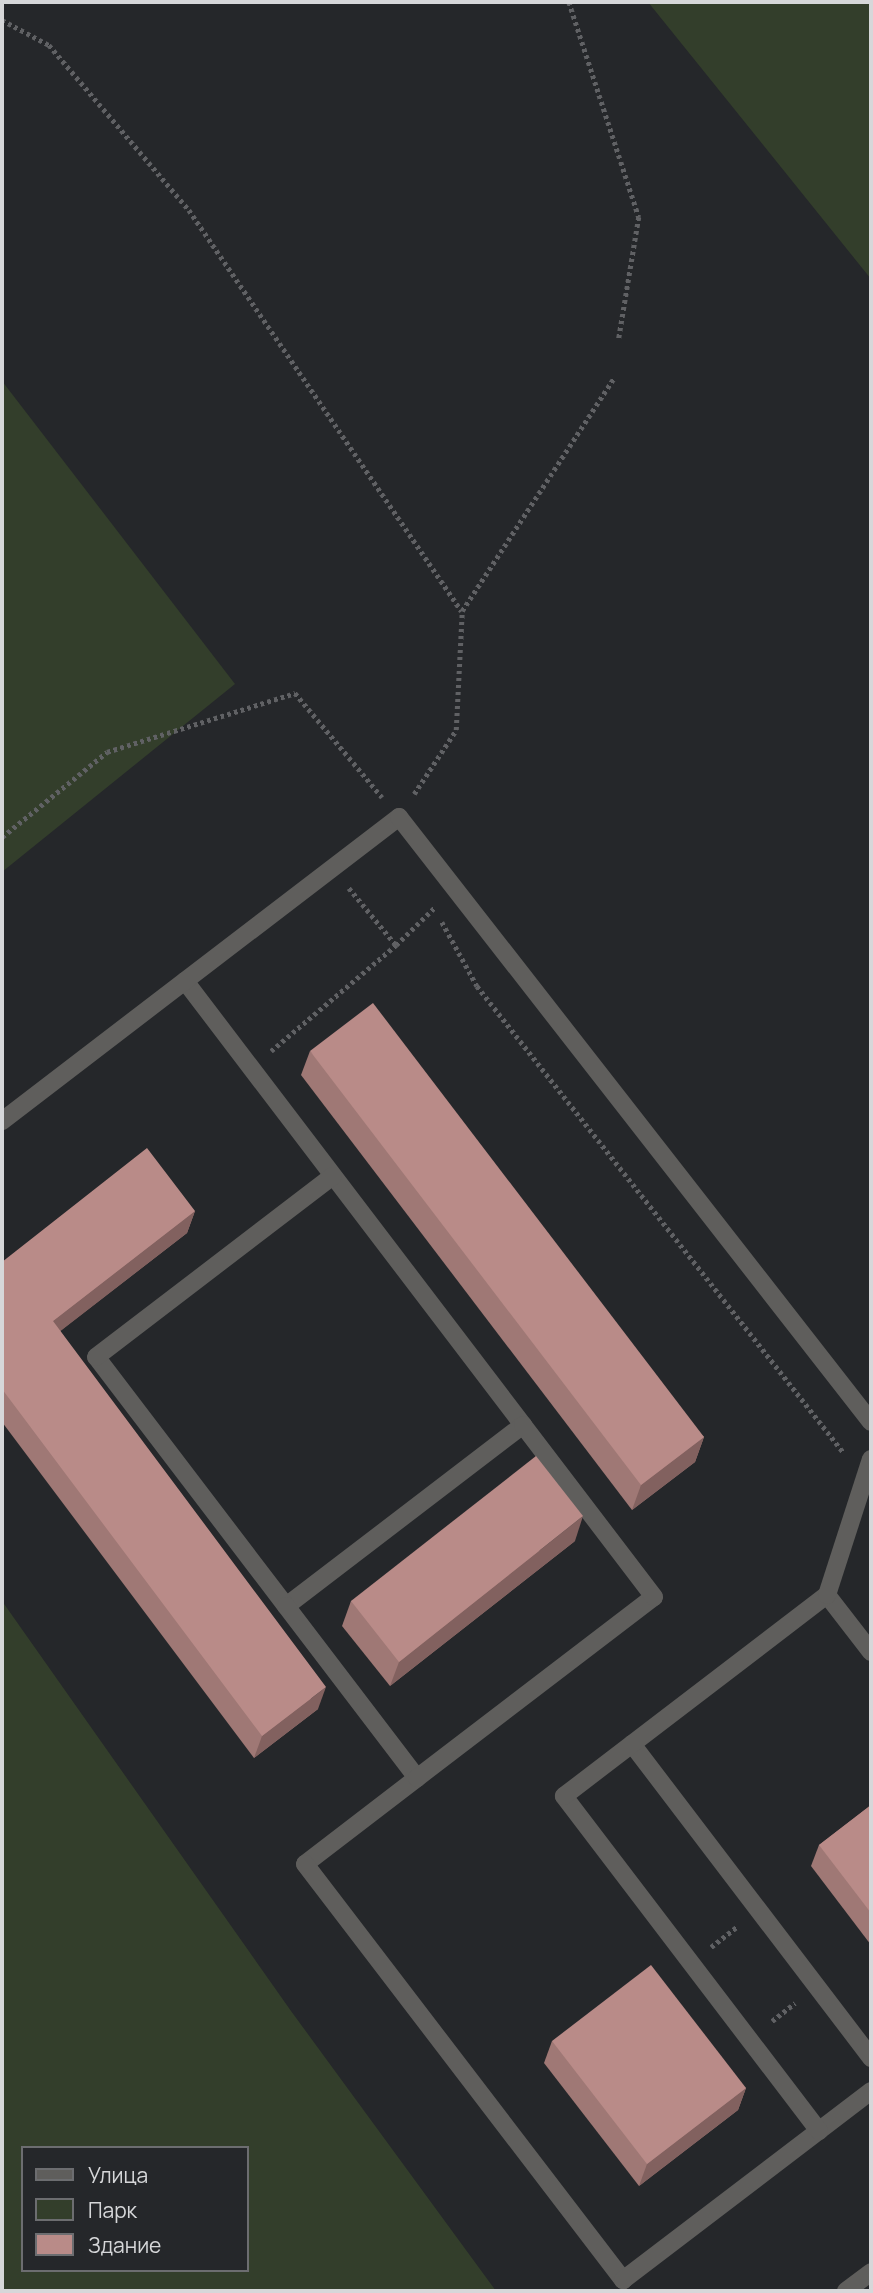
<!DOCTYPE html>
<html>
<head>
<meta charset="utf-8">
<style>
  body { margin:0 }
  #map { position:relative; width:873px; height:2293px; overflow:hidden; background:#25272a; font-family:Manrope,sans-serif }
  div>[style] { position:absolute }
  .green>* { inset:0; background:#333e2b }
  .path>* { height:4.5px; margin-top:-2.25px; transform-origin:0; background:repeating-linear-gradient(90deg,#606164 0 3.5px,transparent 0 7px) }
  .service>* { height:18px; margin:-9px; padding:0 9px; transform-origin:9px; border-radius:9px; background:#5f5e5c }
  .minor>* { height:18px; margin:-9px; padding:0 9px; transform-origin:9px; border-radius:9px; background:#5f5e5c }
  .wall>* { inset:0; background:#9f7875 }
  .shaded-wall>* { inset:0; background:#82615f }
  .building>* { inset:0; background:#b98b88 }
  span { translate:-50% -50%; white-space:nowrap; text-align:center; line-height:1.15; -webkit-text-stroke:7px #25272a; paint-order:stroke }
  .frame { position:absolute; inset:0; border:4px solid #d6d7d9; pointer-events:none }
  .legend { position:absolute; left:21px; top:2146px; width:228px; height:126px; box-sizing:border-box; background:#25272a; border:2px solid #6c6d70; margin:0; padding:9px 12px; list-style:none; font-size:21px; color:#d6d7d9 }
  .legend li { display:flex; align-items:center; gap:14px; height:35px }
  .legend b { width:35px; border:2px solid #6c6d70 }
</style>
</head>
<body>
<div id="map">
  <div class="green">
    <i style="clip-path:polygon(648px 2px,871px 2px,871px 279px)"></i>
    <i style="clip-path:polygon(2px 381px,235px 684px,2px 872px)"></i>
    <i style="clip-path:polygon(evenodd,2px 1601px,291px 2011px,496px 2291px,2px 2291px,2px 1601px,23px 2148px,247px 2148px,247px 2270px,23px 2270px,23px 2148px)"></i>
  </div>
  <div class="path">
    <i style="left:569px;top:2px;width:226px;rotate:72deg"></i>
    <i style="left:639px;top:217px;width:123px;rotate:99.4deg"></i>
    <i style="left:2px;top:20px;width:53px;rotate:28deg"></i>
    <i style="left:49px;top:45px;width:216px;rotate:49.7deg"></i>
    <i style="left:189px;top:210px;width:485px;rotate:55.8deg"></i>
    <i style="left:414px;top:794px;width:77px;rotate:-56.7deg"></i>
    <i style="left:456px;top:730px;width:119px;rotate:-87.1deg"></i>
    <i style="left:462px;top:611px;width:277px;rotate:-56.9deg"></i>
    <i style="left:2px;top:837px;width:135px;rotate:-39deg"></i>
    <i style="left:107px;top:752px;width:197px;rotate:-17.4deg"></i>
    <i style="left:295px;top:693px;width:136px;rotate:50.1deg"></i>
    <i style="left:349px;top:888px;width:74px;rotate:50.5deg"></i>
    <i style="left:396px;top:945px;width:53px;rotate:-44.2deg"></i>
    <i style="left:442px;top:922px;width:73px;rotate:61.3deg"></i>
    <i style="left:477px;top:986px;width:594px;rotate:51.84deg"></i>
    <i style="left:271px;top:1051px;width:164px;rotate:-40.3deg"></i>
    <i style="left:711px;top:1947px;width:34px;rotate:-38deg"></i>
    <i style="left:772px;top:2021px;width:29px;rotate:-38deg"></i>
  </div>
  <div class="service">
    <i style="left:185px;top:981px;width:558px;rotate:52.72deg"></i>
    <i style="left:523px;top:1425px;width:298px;rotate:142.6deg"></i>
    <i style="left:286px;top:1606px;width:313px;rotate:-127.3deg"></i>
    <i style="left:96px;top:1357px;width:298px;rotate:-37.4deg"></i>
    <i style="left:827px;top:1595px;width:72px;rotate:52.3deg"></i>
    <i style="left:286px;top:1606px;width:216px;rotate:52.7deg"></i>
    <i style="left:417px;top:1778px;width:141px;rotate:142.5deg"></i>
    <i style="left:305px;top:1864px;width:524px;rotate:52.6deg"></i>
    <i style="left:623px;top:2280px;width:312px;rotate:-37.3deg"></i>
    <i style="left:632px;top:1744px;width:395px;rotate:52.7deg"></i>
    <i style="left:417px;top:1778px;width:298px;rotate:-37.4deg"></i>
    <i style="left:654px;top:1597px;width:216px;rotate:-127.3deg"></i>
    <i style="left:819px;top:2131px;width:421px;rotate:-127.3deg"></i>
    <i style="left:564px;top:1796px;width:331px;rotate:-37.4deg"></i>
    <i style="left:827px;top:1595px;width:143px;rotate:-72.1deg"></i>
    <i style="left:846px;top:2291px;width:31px;rotate:-37deg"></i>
  </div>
  <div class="minor">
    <i style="left:2px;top:1121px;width:500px;rotate:-37.44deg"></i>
    <i style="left:399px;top:817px;width:767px;rotate:52.04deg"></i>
  </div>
  <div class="wall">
    <i style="clip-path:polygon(310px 1051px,704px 1437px,695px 1462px,632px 1510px,301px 1075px)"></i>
    <i style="clip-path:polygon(195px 1211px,187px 1233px,60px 1331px,318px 1709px,254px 1758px,2px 1422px,2px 1262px)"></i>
    <i style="clip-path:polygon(575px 1541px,390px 1686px,342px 1626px,351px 1601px)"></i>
    <i style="clip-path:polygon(871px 1805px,871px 1945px,811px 1866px,819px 1845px)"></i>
    <i style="clip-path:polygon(552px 2041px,746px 2088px,738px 2110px,639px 2186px,544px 2063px)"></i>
  </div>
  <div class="shaded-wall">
    <i style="clip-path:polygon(195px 1211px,187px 1233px,45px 1343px,53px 1321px)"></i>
    <i style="clip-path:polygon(704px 1437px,695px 1462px,632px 1510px,641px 1485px)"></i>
    <i style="clip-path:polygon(583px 1516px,575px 1541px,390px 1686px,399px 1662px)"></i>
    <i style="clip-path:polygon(326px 1687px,318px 1709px,254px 1758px,262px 1736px)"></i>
    <i style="clip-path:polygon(746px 2088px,738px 2110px,639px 2186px,647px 2164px)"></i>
  </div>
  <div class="building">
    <i style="clip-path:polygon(373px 1003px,704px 1437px,641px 1485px,310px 1051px)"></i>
    <i style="clip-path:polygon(147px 1148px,195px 1211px,53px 1321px,326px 1687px,262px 1736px,2px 1389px,2px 1262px)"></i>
    <i style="clip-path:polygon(536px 1456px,583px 1516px,399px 1662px,351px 1601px)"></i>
    <i style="clip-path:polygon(871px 1805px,871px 1913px,819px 1845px)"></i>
    <i style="clip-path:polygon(651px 1965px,746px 2088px,647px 2164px,552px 2041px)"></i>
  </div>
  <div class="frame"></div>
  <ul class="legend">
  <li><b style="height:9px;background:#5f5e5c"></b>Улица</li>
  <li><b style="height:19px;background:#333e2b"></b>Парк</li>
  <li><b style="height:19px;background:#b98b88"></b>Здание</li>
  </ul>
</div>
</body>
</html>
